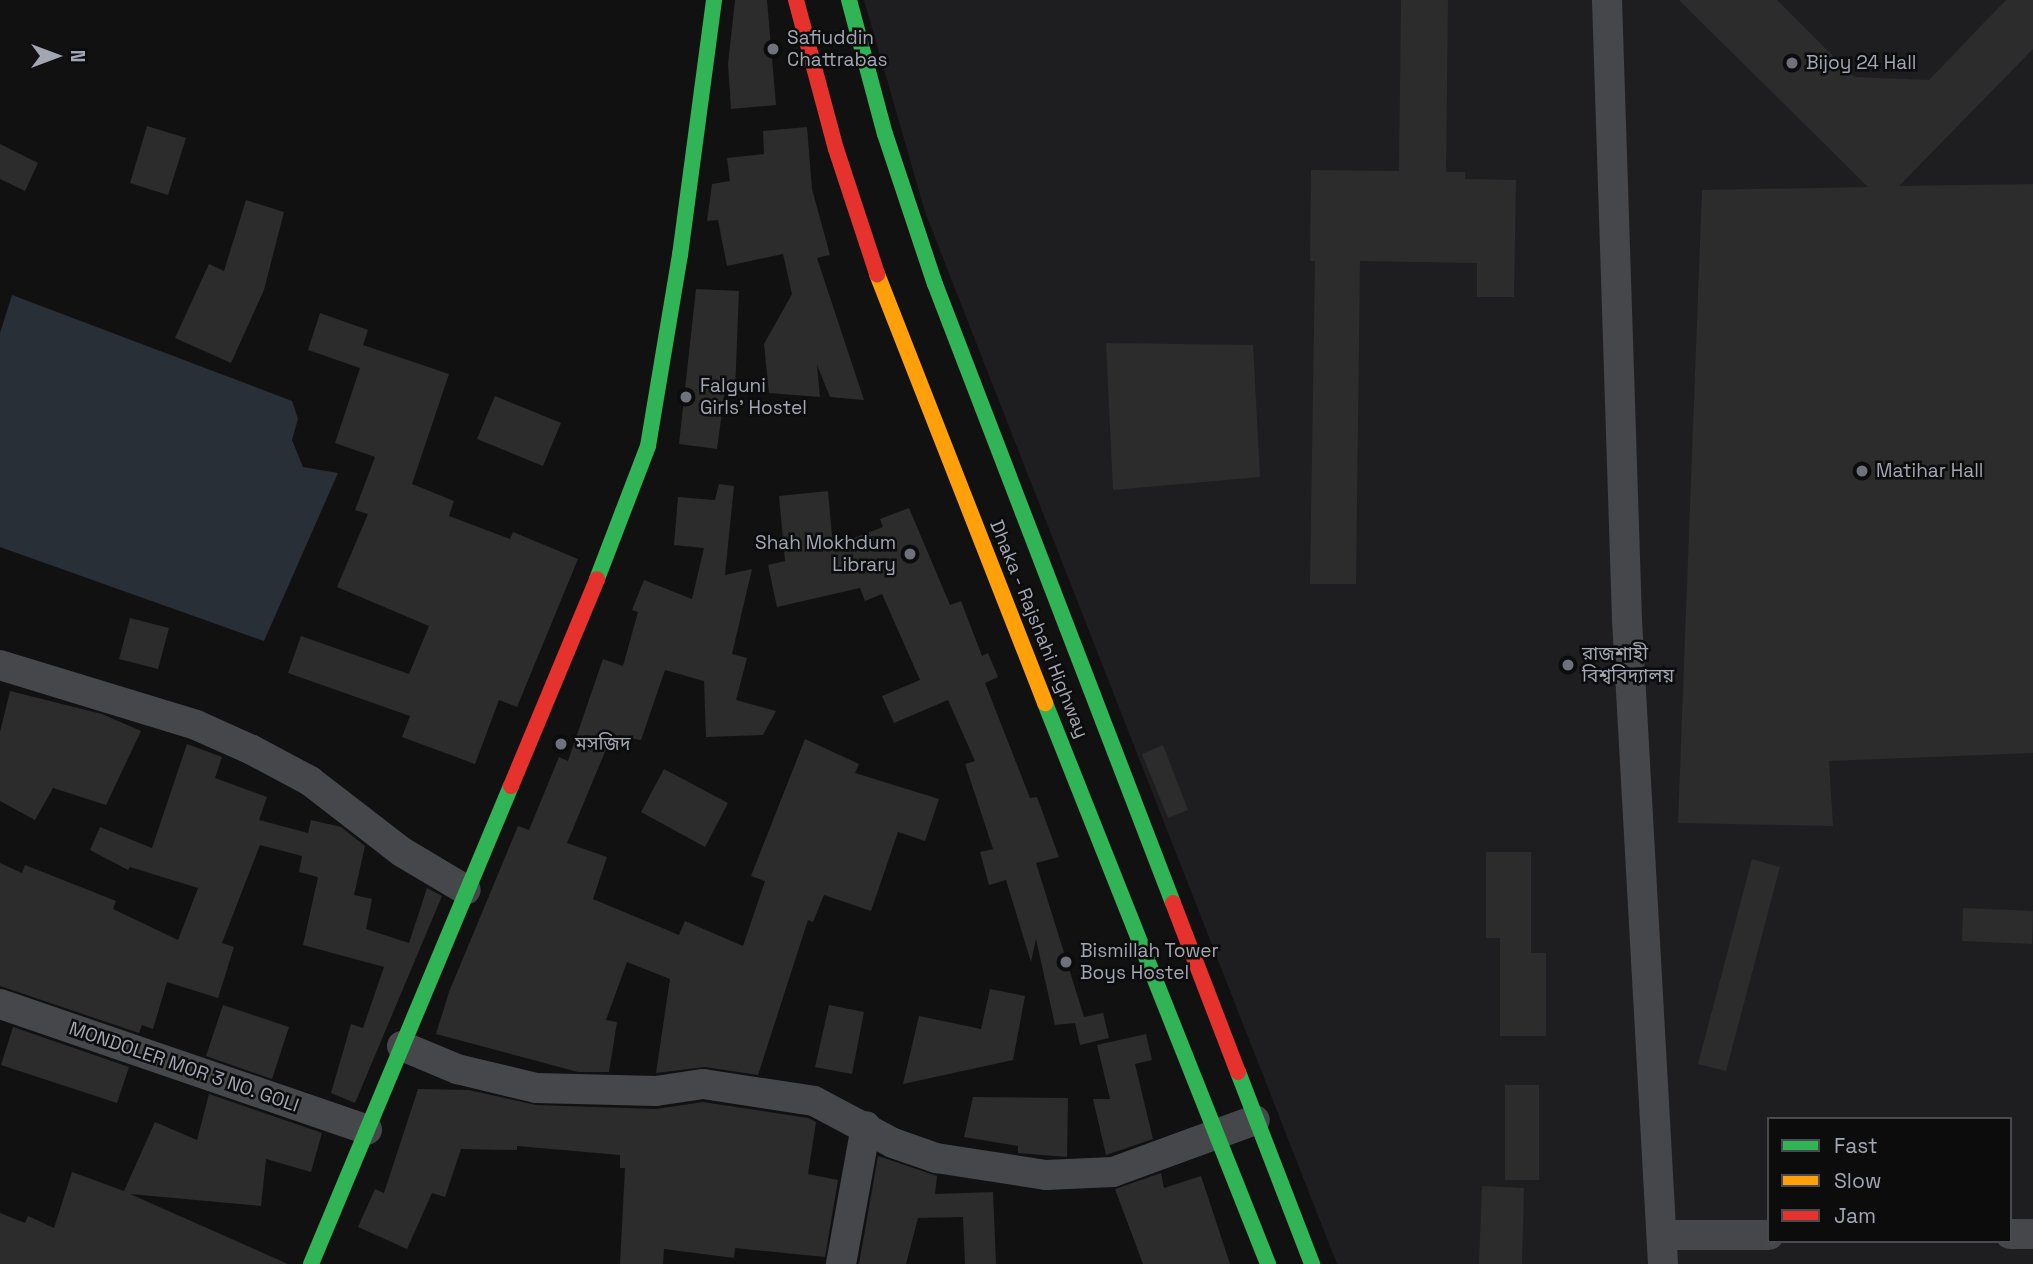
<!DOCTYPE html>
<html>
<head>
<meta charset="utf-8">
<style>
  body { margin:0 }
  #map { position:relative; width:2033px; height:1264px; overflow:hidden; background:#111112; font-family:"Space Grotesk","Noto Sans Bengali",sans-serif }
  div>[style] { position:absolute }
  .built>* { inset:0; background:#1e1e20 }
  .water>* { inset:0; background:#292f36 }
  .building>* { inset:0; background:#2c2c2d }
  .street>* { height:30px; margin:-15px; padding:0 15px; transform-origin:15px; border-radius:15px; background:#46474a }
  .fast>* { height:16px; margin:-8px; padding:0 8px; transform-origin:8px; border-radius:8px; background:#30b455 }
  .slow>* { height:16px; margin:-8px; padding:0 8px; transform-origin:8px; border-radius:8px; background:#ff9f0a }
  .jam>* { height:16px; margin:-8px; padding:0 8px; transform-origin:8px; border-radius:8px; background:#e5322d }
  .dots>* { width:19px; height:19px; translate:-50% -50%; box-sizing:border-box; border:4px solid #0c0c0d; border-radius:50% }
  span { translate:-50% -50%; white-space:nowrap; text-align:center; line-height:1.15; -webkit-text-stroke:5px #0c0c0d; paint-order:stroke }
  .poi-label { font-size:19px; color:#a3a6b3 }
  .left { translate:0 -50%; text-align:left }
  .right { translate:-100% -50%; text-align:right }
  .street-label { font-size:19px; color:#a3a6b3 }
  .legend { position:absolute; left:1767px; top:1117px; width:245px; height:126px; box-sizing:border-box; background:#0c0c0d; border:2px solid #484a4f; margin:0; padding:9px 12px; list-style:none; font-size:21px; color:#a3a6b3 }
  .legend li { display:flex; align-items:center; gap:14px; height:35px }
  .legend b { width:35px; border:2px solid #484a4f }
  .north { position:absolute; left:21px; top:21px; width:70px; height:70px; -webkit-text-stroke:5px #0c0c0d; paint-order:stroke; rotate:90deg; font-size:19px; font-weight:700; line-height:28px; text-align:center; color:#a3a6b3 }
  .north::after { content:''; display:block; margin:auto; width:24px; height:32px; background:#a3a6b3; clip-path:polygon(50% 0,100% 100%,50% 72%,0 100%) }
</style>
</head>
<body>
<div id="map">
  <div class="built">
    <i style="clip-path:polygon(evenodd,864px 0,2033px 0,2033px 1264px,1337px 1264px,925px 212px,864px 0,1769px 1119px,2010px 1119px,2010px 1241px,1769px 1241px,1769px 1119px)"></i>
  </div>
  <div class="water">
    <i style="clip-path:polygon(12px 295px,292px 401px,298px 419px,292px 440px,303px 467px,338px 473px,264px 641px,0 547px,0 333px)"></i>
  </div>
  <div class="building">
    <i style="clip-path:polygon(735px 0,767px 0,776px 105px,731px 109px,728px 64px)"></i>
    <i style="clip-path:polygon(1401px 0,1448px 0,1446px 172px,1465px 172px,1465px 179px,1516px 180px,1514px 297px,1477px 297px,1477px 263px,1360px 261px,1356px 584px,1310px 584px,1315px 261px,1310px 261px,1311px 170px,1399px 171px)"></i>
    <i style="clip-path:polygon(1679px 0,1777px 0,1854px 77px,1929px 80px,2006px 0,2033px 0,2033px 49px,1899px 186px,2033px 184px,2033px 753px,1829px 761px,1833px 826px,1678px 823px,1702px 190px,1868px 187px)"></i>
    <i style="clip-path:polygon(147px 126px,186px 138px,168px 195px,130px 183px)"></i>
    <i style="clip-path:polygon(807px 127px,812px 189px,830px 255px,817px 258px,864px 400px,830px 397px,817px 365px,820px 397px,769px 393px,764px 344px,792px 294px,783px 254px,727px 266px,718px 220px,707px 221px,712px 184px,730px 181px,727px 158px,764px 154px,763px 131px)"></i>
    <i style="clip-path:polygon(0 144px,38px 163px,25px 191px,0 179px)"></i>
    <i style="clip-path:polygon(246px 200px,284px 212px,264px 290px,231px 363px,175px 338px,209px 264px,224px 271px)"></i>
    <i style="clip-path:polygon(696px 289px,739px 291px,735px 391px,725px 390px,717px 449px,679px 444px)"></i>
    <i style="clip-path:polygon(320px 313px,368px 330px,363px 345px,449px 374px,412px 484px,454px 501px,449px 516px,510px 539px,513px 532px,578px 559px,517px 707px,499px 700px,475px 764px,402px 737px,410px 716px,288px 673px,301px 636px,409px 674px,429px 626px,337px 587px,368px 514px,355px 510px,375px 457px,335px 443px,360px 368px,308px 350px)"></i>
    <i style="clip-path:polygon(1106px 343px,1253px 345px,1260px 477px,1113px 490px)"></i>
    <i style="clip-path:polygon(495px 396px,561px 423px,543px 466px,477px 439px)"></i>
    <i style="clip-path:polygon(719px 484px,734px 486px,725px 575px,752px 569px,732px 654px,747px 658px,736px 700px,776px 711px,763px 735px,706px 737px,704px 681px,665px 670px,641px 740px,612px 735px,567px 843px,607px 857px,593px 899px,679px 935px,685px 921px,743px 946px,765px 881px,751px 876px,805px 739px,859px 764px,855px 773px,939px 799px,925px 841px,898px 832px,871px 911px,824px 895px,813px 922px,808px 920px,758px 1075px,705px 1067px,656px 1073px,670px 979px,627px 962px,606px 1020px,617px 1022px,609px 1072px,578px 1072px,436px 1034px,449px 992px,518px 826px,529px 830px,559px 757px,568px 761px,603px 659px,623px 666px,638px 612px,632px 610px,644px 580px,692px 599px,704px 548px,674px 545px,678px 497px,715px 500px)"></i>
    <i style="clip-path:polygon(828px 491px,833px 546px,883px 527px,880px 519px,909px 508px,950px 605px,961px 601px,982px 656px,988px 653px,998px 677px,985px 683px,1030px 798px,1037px 797px,1059px 857px,1036px 863px,1066px 959px,1084px 1017px,1103px 1013px,1109px 1038px,1080px 1045px,1075px 1023px,1055px 1025px,1036px 939px,1031px 962px,1006px 880px,989px 885px,980px 852px,993px 849px,965px 764px,975px 761px,948px 700px,894px 723px,882px 696px,920px 680px,882px 594px,865px 601px,860px 588px,777px 607px,768px 565px,785px 561px,779px 496px)"></i>
    <i style="clip-path:polygon(130px 618px,169px 628px,158px 669px,119px 659px)"></i>
    <i style="clip-path:polygon(10px 691px,102px 714px,141px 731px,106px 805px,53px 788px,35px 820px,0 801px,0 732px)"></i>
    <i style="clip-path:polygon(187px 744px,222px 757px,215px 778px,267px 797px,259px 820px,308px 833px,311px 820px,341px 827px,365px 846px,354px 895px,372px 899px,366px 929px,409px 943px,427px 888px,442px 896px,355px 1103px,331px 1093px,351px 1024px,363px 1028px,384px 967px,303px 945px,318px 877px,299px 872px,302px 856px,260px 845px,222px 943px,234px 947px,218px 998px,167px 982px,153px 1029px,142px 1025px,139px 1033px,0 986px,0 863px,22px 873px,25px 865px,116px 901px,113px 909px,178px 940px,198px 888px,130px 867px,128px 870px,90px 850px,100px 827px,152px 848px)"></i>
    <i style="clip-path:polygon(1163px 745px,1188px 810px,1168px 818px,1142px 754px)"></i>
    <i style="clip-path:polygon(664px 769px,728px 803px,705px 847px,641px 812px)"></i>
    <i style="clip-path:polygon(1486px 852px,1531px 852px,1531px 953px,1546px 953px,1546px 1036px,1500px 1036px,1500px 938px,1486px 938px)"></i>
    <i style="clip-path:polygon(1752px 859px,1780px 867px,1726px 1071px,1698px 1064px)"></i>
    <i style="clip-path:polygon(1963px 908px,2033px 911px,2032px 944px,1962px 941px)"></i>
    <i style="clip-path:polygon(990px 989px,1025px 996px,1013px 1060px,903px 1084px,919px 1016px,981px 1029px)"></i>
    <i style="clip-path:polygon(223px 1005px,289px 1027px,272px 1079px,206px 1056px)"></i>
    <i style="clip-path:polygon(829px 1005px,864px 1012px,852px 1074px,815px 1067px)"></i>
    <i style="clip-path:polygon(13px 1027px,129px 1067px,117px 1103px,1px 1065px)"></i>
    <i style="clip-path:polygon(1146px 1034px,1152px 1060px,1135px 1064px,1153px 1139px,1106px 1155px,1093px 1099px,1110px 1099px,1097px 1045px)"></i>
    <i style="clip-path:polygon(1505px 1085px,1539px 1085px,1539px 1180px,1505px 1180px)"></i>
    <i style="clip-path:polygon(418px 1089px,469px 1090px,536px 1105px,656px 1109px,703px 1102px,808px 1118px,816px 1122px,808px 1174px,838px 1180px,825px 1257px,735px 1248px,734px 1258px,664px 1249px,663px 1264px,620px 1264px,625px 1168px,620px 1168px,620px 1155px,517px 1146px,517px 1150px,461px 1149px,445px 1197px,432px 1193px,407px 1249px,358px 1227px,375px 1189px,384px 1193px)"></i>
    <i style="clip-path:polygon(209px 1094px,322px 1133px,311px 1172px,266px 1159px,261px 1206px,130px 1194px,288px 1264px,0 1264px,0 1213px,25px 1223px,28px 1216px,54px 1228px,72px 1172px,124px 1191px,155px 1122px,197px 1140px)"></i>
    <i style="clip-path:polygon(973px 1097px,1068px 1098px,1067px 1157px,1018px 1153px,1018px 1146px,964px 1137px)"></i>
    <i style="clip-path:polygon(878px 1156px,937px 1176px,935px 1194px,993px 1192px,996px 1264px,965px 1264px,963px 1217px,918px 1218px,906px 1264px,859px 1264px)"></i>
    <i style="clip-path:polygon(1161px 1173px,1164px 1188px,1201px 1176px,1230px 1264px,1143px 1264px,1115px 1189px)"></i>
    <i style="clip-path:polygon(1482px 1186px,1524px 1188px,1522px 1264px,1479px 1264px)"></i>
  </div>
  <div class="street">
    <i style="left:1607px;top:0;width:620px;rotate:88.15deg"></i>
    <i style="left:1627px;top:620px;width:645px;rotate:86.8deg"></i>
    <i style="left:0;top:665px;width:205px;rotate:17deg"></i>
    <i style="left:196px;top:725px;width:61px;rotate:24.1deg"></i>
    <i style="left:252px;top:750px;width:66px;rotate:28.1deg"></i>
    <i style="left:310px;top:781px;width:116px;rotate:37.7deg"></i>
    <i style="left:402px;top:852px;width:74px;rotate:30.7deg"></i>
    <i style="left:0;top:1004px;width:388px;rotate:18.9deg"></i>
    <i style="left:402px;top:1046px;width:60px;rotate:22.7deg"></i>
    <i style="left:457px;top:1069px;width:81px;rotate:13.5deg"></i>
    <i style="left:536px;top:1088px;width:120px;rotate:1.4deg"></i>
    <i style="left:656px;top:1091px;width:48px;rotate:-8.5deg"></i>
    <i style="left:703px;top:1084px;width:112px;rotate:8.7deg"></i>
    <i style="left:814px;top:1101px;width:89px;rotate:28deg"></i>
    <i style="left:893px;top:1143px;width:46px;rotate:19.2deg"></i>
    <i style="left:936px;top:1158px;width:111px;rotate:8.8deg"></i>
    <i style="left:1046px;top:1175px;width:67px;rotate:-2.6deg"></i>
    <i style="left:1113px;top:1172px;width:151px;rotate:-20.1deg"></i>
    <i style="left:2010px;top:1234px;width:23px"></i>
    <i style="left:1662px;top:1235px;width:107px"></i>
    <i style="left:841px;top:1264px;width:140px;rotate:-79.7deg"></i>
  </div>
  <div class="fast">
    <i style="left:849px;top:0;width:139px;rotate:75deg"></i>
    <i style="left:885px;top:134px;width:158px;rotate:71.6deg"></i>
    <i style="left:935px;top:284px;width:663px;rotate:68.97deg"></i>
    <i style="left:597px;top:579px;width:142px;rotate:-69deg"></i>
    <i style="left:648px;top:446px;width:194px;rotate:-80.5deg"></i>
    <i style="left:680px;top:255px;width:257px;rotate:-82.4deg"></i>
    <i style="left:1045px;top:703px;width:604px;rotate:68.32deg"></i>
    <i style="left:1238px;top:1072px;width:206px;rotate:68.9deg"></i>
    <i style="left:311px;top:1264px;width:518px;rotate:-67.3deg"></i>
  </div>
  <div class="slow">
    <i style="left:877px;top:274px;width:461px;rotate:68.6deg"></i>
  </div>
  <div class="jam">
    <i style="left:796px;top:0;width:154px;rotate:75deg"></i>
    <i style="left:836px;top:149px;width:132px;rotate:71.8deg"></i>
    <i style="left:511px;top:786px;width:224px;rotate:-67.4deg"></i>
    <i style="left:1173px;top:903px;width:181px;rotate:69deg"></i>
  </div>
  <div class="dots">
    <i style="left:773px;top:49px;background:#70727b"></i>
    <i style="left:1792px;top:63px;background:#70727b"></i>
    <i style="left:686px;top:397px;background:#70727b"></i>
    <i style="left:1862px;top:471px;background:#70727b"></i>
    <i style="left:910px;top:554px;background:#70727b"></i>
    <i style="left:1568px;top:665px;background:#70727b"></i>
    <i style="left:561px;top:744px;background:#70727b"></i>
    <i style="left:1066px;top:962px;background:#70727b"></i>
  </div>
  <div class="poi-label">
    <span class="left" style="left:787px;top:49px">Safiuddin<br>Chattrabas</span>
    <span class="left" style="left:1806px;top:63px">Bijoy 24 Hall</span>
    <span class="left" style="left:700px;top:397px">Falguni<br>Girls' Hostel</span>
    <span class="left" style="left:1876px;top:471px">Matihar Hall</span>
    <span class="right" style="left:896px;top:554px">Shah Mokhdum<br>Library</span>
    <span class="left" style="left:1582px;top:665px">রাজশাহী<br>বিশ্ববিদ্যালয়</span>
    <span class="left" style="left:575px;top:744px">মসজিদ</span>
    <span class="left" style="left:1080px;top:962px">Bismillah Tower<br>Boys Hostel</span>
  </div>
  <div class="street-label">
    <span style="left:1039px;top:629px;rotate:68deg">Dhaka - Rajshahi Highway</span>
    <span style="left:184px;top:1067px;rotate:19deg">MONDOLER MOR 3 NO. GOLI</span>
  </div>
  <ul class="legend">
  <li><b style="height:9px;background:#30b455"></b>Fast</li>
  <li><b style="height:9px;background:#ff9f0a"></b>Slow</li>
  <li><b style="height:9px;background:#e5322d"></b>Jam</li>
  </ul>
  <div class="north">N</div>
</div>
</body>
</html>
